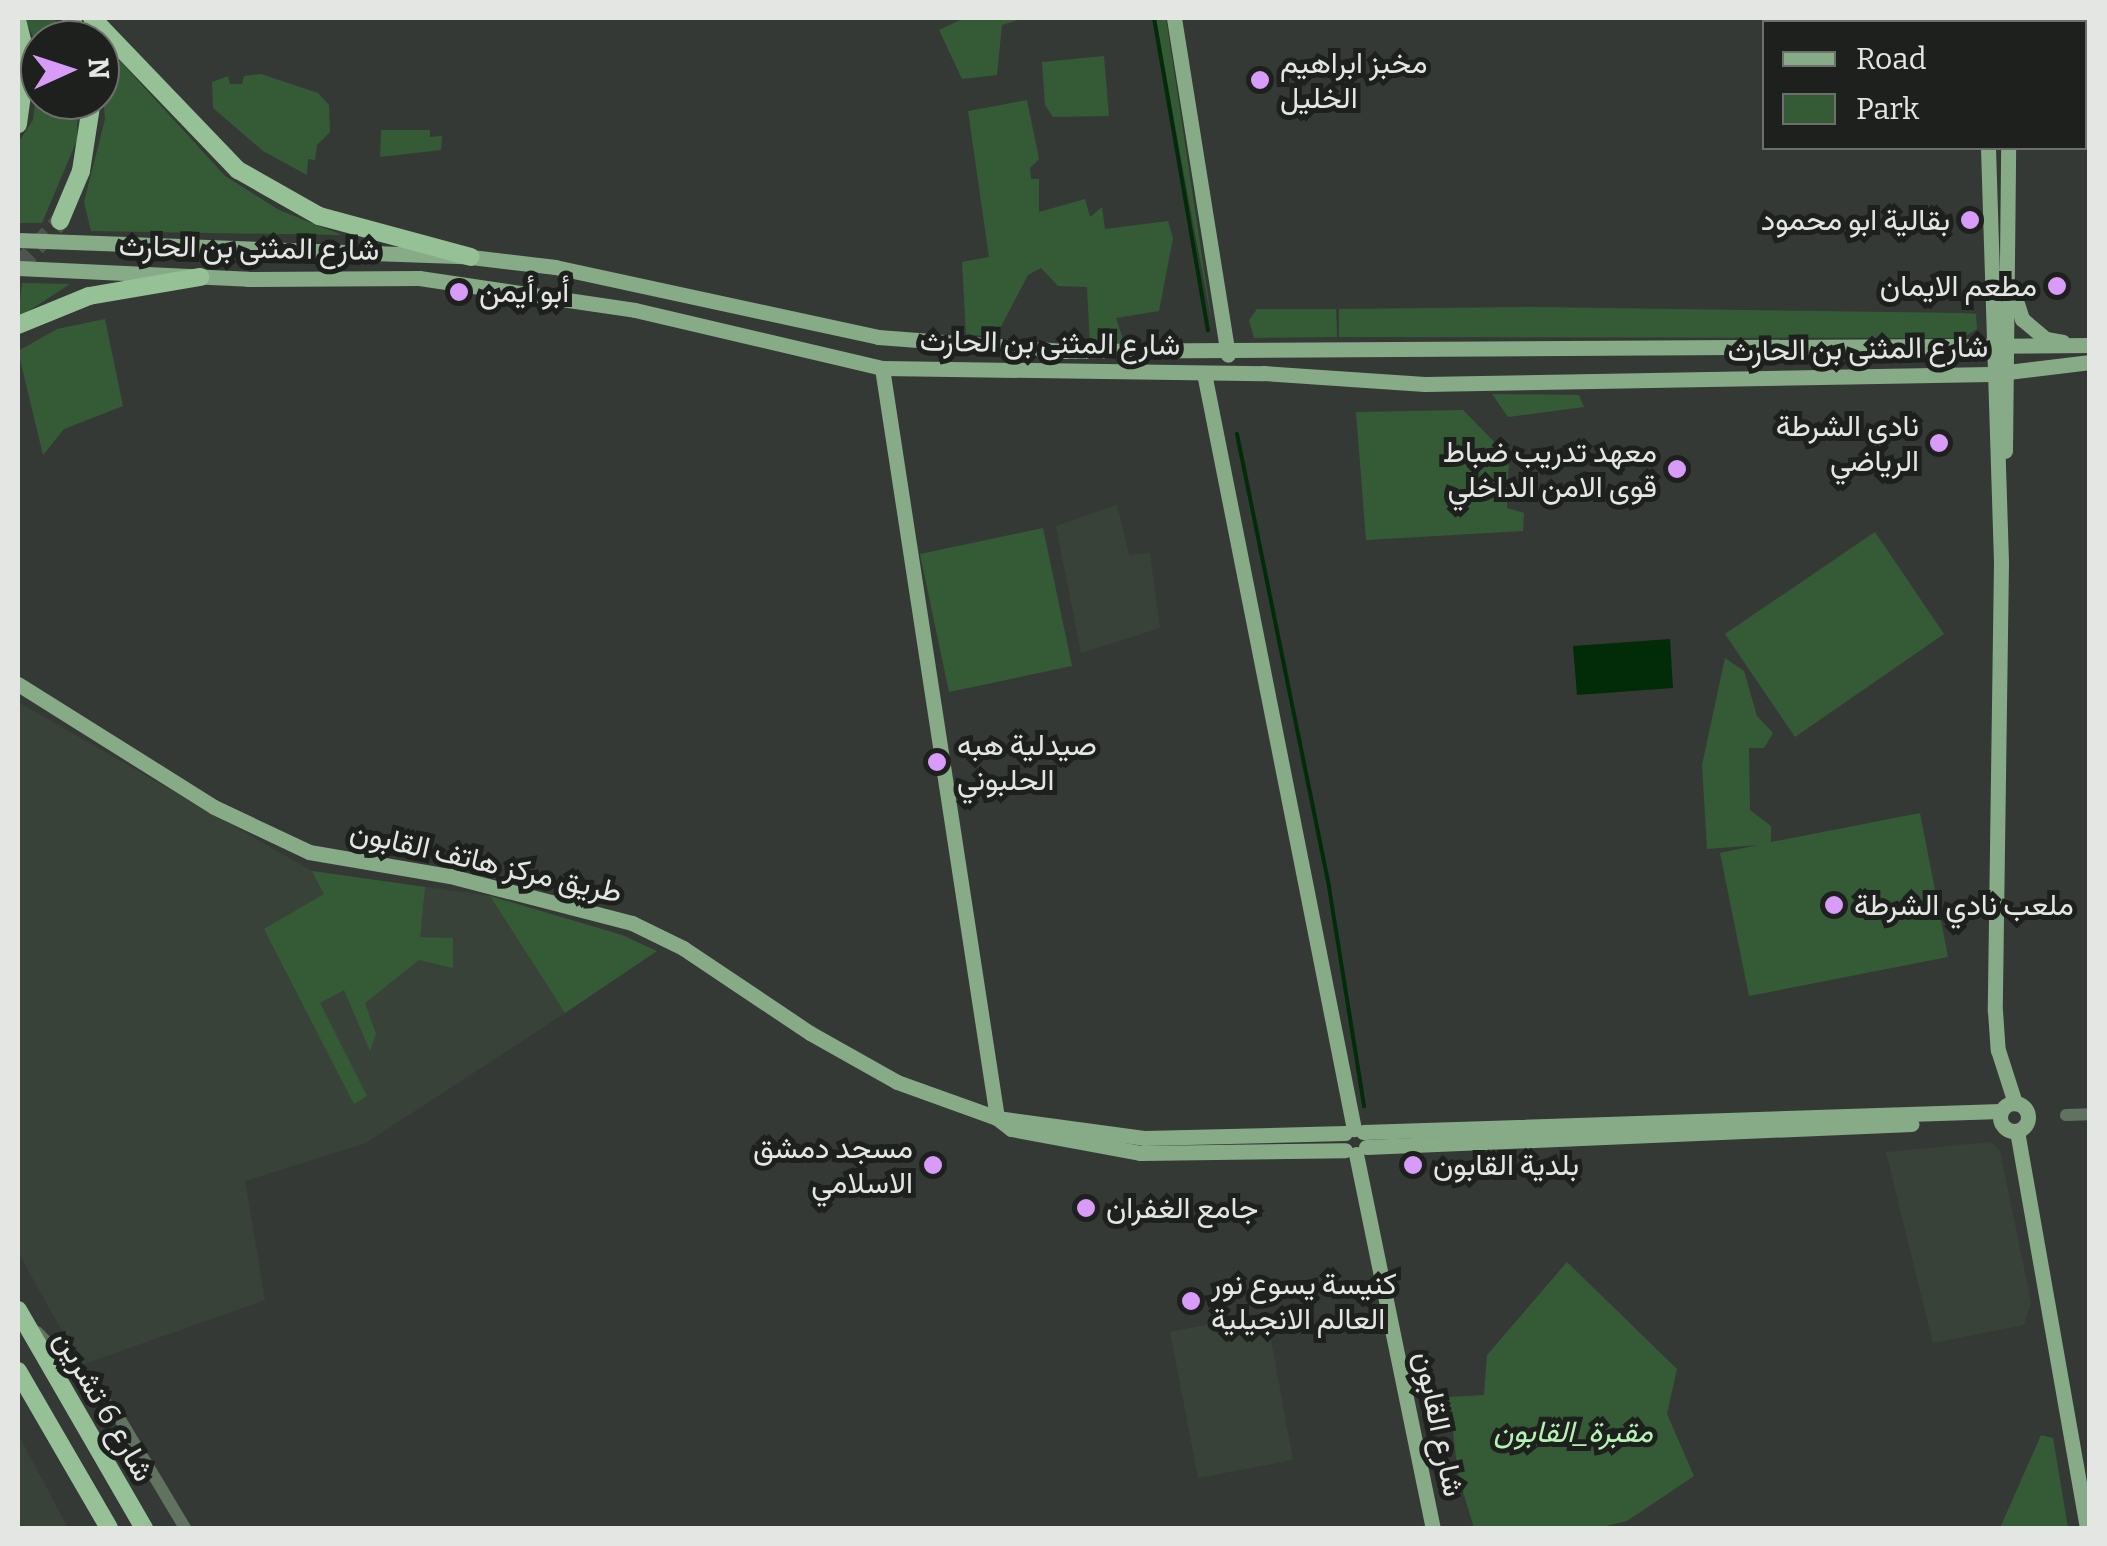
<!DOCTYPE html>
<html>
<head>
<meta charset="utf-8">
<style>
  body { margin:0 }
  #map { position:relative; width:2107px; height:1546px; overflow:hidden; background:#353935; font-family:Bitter,Vazirmatn,serif }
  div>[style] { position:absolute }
  .built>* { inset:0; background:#394239 }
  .green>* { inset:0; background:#355b36 }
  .water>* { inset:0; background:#022b07 }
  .stream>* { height:4px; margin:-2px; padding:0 2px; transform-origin:2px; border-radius:2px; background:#022b07 }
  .highway-tunnel>* { height:18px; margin-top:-9px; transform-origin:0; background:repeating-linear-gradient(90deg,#4f534f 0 18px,transparent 0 27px) }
  .minor>* { height:12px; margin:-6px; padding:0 6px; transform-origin:6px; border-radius:6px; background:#617260 }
  .major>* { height:15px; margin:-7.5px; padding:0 7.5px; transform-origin:7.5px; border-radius:7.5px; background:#87ab87 }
  .major>.ring { margin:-7.5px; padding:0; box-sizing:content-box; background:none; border:15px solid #87ab87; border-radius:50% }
  .highway>* { height:18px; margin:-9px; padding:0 9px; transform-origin:9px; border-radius:9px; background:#96c196 }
  .dots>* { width:28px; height:28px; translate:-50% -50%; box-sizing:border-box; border:5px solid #1e201e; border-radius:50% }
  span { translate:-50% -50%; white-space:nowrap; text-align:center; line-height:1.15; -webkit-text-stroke:10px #1e201e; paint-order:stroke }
  .poi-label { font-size:30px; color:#e3e6e3 }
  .left { translate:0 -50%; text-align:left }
  .right { translate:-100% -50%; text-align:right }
  .street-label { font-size:30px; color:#e3e6e3 }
  .park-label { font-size:30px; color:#b5f3b5; font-style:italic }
  .frame { position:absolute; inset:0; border:20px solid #e3e6e3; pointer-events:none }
  .legend { position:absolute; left:1762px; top:20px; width:325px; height:130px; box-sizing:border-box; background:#1e201e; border:2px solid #6d6f6d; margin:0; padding:12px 18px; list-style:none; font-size:30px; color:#e3e6e3 }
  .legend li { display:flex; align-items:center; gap:20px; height:50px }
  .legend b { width:50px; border:2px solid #6d6f6d }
  .north { position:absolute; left:20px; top:20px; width:100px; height:100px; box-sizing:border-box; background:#1e201e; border:2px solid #6d6f6d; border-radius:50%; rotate:87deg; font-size:28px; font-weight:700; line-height:40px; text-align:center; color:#e3e6e3 }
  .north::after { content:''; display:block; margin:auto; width:35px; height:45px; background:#d89bf8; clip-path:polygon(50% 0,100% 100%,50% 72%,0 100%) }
</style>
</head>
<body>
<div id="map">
  <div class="built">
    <i style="clip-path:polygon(1117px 505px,1129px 555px,1150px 553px,1160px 628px,1081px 653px,1056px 526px)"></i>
    <i style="clip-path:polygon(18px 702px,312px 871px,490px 896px,565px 1013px,366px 1143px,245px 1181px,265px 1300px,81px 1365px,18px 1252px)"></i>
    <i style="clip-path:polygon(1991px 1142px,2000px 1151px,2031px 1302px,2024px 1325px,1933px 1343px,1886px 1152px)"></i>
    <i style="clip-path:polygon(1266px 1313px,1293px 1460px,1198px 1478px,1170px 1332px)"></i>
    <i style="clip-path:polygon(18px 1434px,68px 1528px,18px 1528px)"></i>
  </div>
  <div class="green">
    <i style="clip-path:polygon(24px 18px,54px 18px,66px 40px,40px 40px,40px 51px)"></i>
    <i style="clip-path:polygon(965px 18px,1024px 18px,1002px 25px,997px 75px,962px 79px,939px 30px)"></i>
    <i style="clip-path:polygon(1156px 18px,1166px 18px,1213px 329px,1182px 164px)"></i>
    <i style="clip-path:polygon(1104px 56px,1109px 116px,1053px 117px,1045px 105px,1042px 62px)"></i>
    <i style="clip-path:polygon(120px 61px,225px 176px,279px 210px,342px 235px,91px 231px,84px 202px,105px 119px,101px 74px)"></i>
    <i style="clip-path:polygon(40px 65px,40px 100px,78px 100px,77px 140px,42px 223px,18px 223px,18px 143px,33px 120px)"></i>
    <i style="clip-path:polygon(261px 74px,318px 93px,329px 105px,330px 132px,317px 145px,315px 160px,308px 159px,307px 175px,263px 151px,213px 108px,212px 82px,228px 76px,230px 84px,242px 84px,244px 76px)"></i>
    <i style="clip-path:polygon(1027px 100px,1039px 159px,1030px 168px,1031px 179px,1039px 179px,1039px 212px,1085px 199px,1090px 217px,1102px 207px,1105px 229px,1168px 221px,1173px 238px,1159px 311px,1116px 318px,1125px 345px,1090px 345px,1087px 287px,1058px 286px,1041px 268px,1028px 275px,996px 336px,966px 335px,962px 262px,989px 257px,968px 111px)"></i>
    <i style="clip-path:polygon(381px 130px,430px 130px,430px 137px,442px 136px,441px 150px,380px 157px)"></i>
    <i style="clip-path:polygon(22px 283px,70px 284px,18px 318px)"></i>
    <i style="clip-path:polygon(1535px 307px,1963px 313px,1976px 314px,1977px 329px,1962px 338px,1339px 337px,1339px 309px)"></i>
    <i style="clip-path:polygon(1257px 309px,1336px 309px,1337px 337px,1254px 338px,1249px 320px)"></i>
    <i style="clip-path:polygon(105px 319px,123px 406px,64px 429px,43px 455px,18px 351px,57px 329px)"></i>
    <i style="clip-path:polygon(1492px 394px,1579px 395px,1584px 407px,1508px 417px)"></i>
    <i style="clip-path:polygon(1463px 410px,1509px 457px,1507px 508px,1524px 513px,1523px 531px,1366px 540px,1356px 412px)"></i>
    <i style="clip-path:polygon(1043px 528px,1072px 666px,949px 692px,920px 554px)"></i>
    <i style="clip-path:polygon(1875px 532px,1944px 634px,1795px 737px,1725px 634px)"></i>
    <i style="clip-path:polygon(1725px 658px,1744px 671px,1757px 716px,1773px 733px,1764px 748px,1749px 748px,1750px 810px,1771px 826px,1771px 842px,1920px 813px,1948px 957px,1749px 996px,1720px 853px,1758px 845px,1707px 849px,1702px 765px)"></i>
    <i style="clip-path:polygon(312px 871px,425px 887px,420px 937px,453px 938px,453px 968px,419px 960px,365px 1003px,376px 1034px,370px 1051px,344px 990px,320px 1003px,367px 1096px,354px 1104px,264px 929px,324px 894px)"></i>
    <i style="clip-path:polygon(490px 896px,622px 935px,657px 951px,565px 1013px)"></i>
    <i style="clip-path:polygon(1567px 1262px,1677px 1369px,1667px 1414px,1694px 1476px,1627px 1521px,1597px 1528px,1474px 1528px,1458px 1475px,1449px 1397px,1484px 1395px,1487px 1355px)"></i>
    <i style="clip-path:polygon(2041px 1435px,2053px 1438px,2068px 1528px,2000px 1528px)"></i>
  </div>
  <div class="water">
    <i style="clip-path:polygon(1670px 639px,1673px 688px,1577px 695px,1573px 646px)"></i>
  </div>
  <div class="stream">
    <i style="left:1154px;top:18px;width:317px;rotate:80.2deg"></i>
    <i style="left:1237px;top:434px;width:462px;rotate:78.5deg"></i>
    <i style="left:1329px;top:887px;width:222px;rotate:80.9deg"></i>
  </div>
  <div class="highway-tunnel">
    <i style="left:18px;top:267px;width:62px;rotate:-47.6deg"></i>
  </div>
  <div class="minor">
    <i style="left:2066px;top:1115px;width:24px;rotate:-2deg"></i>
    <i style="left:37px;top:1332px;width:117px;rotate:46deg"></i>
    <i style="left:118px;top:1416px;width:131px;rotate:59.1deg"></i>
  </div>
  <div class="major">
    <i style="left:1174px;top:18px;width:341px;rotate:80.9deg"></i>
    <i style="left:1988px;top:18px;width:4px;rotate:90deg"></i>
    <i style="left:2010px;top:18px;width:4px;rotate:90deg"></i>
    <i style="left:1988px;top:148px;width:414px;rotate:88.2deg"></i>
    <i style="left:2001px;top:562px;width:449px;rotate:90.8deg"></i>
    <i style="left:1995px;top:1011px;width:39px;rotate:86deg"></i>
    <i style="left:1998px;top:1050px;width:56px;rotate:72.2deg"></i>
    <i style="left:18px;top:240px;width:453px;rotate:2.1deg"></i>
    <i style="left:471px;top:257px;width:85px;rotate:6.8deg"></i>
    <i style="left:555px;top:267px;width:330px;rotate:12.2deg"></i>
    <i style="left:878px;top:337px;width:186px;rotate:4.3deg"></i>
    <i style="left:1063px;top:351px;width:1027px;rotate:-0.33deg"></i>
    <i style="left:18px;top:268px;width:230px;rotate:2.7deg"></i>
    <i style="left:248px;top:279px;width:171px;rotate:-0.3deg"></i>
    <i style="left:419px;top:278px;width:218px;rotate:8.4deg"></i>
    <i style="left:635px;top:310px;width:254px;rotate:13.2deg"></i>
    <i style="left:882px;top:368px;width:381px;rotate:0.8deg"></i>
    <i style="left:1263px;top:373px;width:162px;rotate:3.9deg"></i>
    <i style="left:1425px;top:384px;width:566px;rotate:-1.01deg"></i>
    <i style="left:1991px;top:374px;width:100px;rotate:-6.9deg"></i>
    <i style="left:2012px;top:288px;width:33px;rotate:72deg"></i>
    <i style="left:2022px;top:319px;width:31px;rotate:40deg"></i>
    <i style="left:2046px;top:339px;width:17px;rotate:10deg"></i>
    <i style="left:882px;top:368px;width:759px;rotate:81.28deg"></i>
    <i style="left:1204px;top:373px;width:771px;rotate:78.78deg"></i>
    <i style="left:2005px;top:451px;width:303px;rotate:-89.4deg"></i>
    <i style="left:18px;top:684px;width:231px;rotate:32.1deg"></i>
    <i style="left:214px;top:807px;width:105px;rotate:25.3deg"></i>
    <i style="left:309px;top:852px;width:143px;rotate:9.7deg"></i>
    <i style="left:450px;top:876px;width:188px;rotate:14.5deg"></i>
    <i style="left:632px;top:923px;width:57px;rotate:26.1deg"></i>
    <i style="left:683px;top:948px;width:153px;rotate:33.8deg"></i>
    <i style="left:810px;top:1033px;width:100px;rotate:29.4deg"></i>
    <i style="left:897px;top:1082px;width:106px;rotate:19.8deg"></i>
    <i style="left:997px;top:1118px;width:18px;rotate:38deg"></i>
    <i style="left:1011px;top:1129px;width:131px;rotate:10.5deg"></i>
    <i style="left:1140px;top:1153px;width:205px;rotate:-0.8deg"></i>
    <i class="ring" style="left:2000px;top:1103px;width:13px;height:13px"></i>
    <i style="left:997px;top:1118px;width:148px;rotate:7.7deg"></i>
    <i style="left:1144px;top:1138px;width:201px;rotate:-1.4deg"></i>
    <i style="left:2017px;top:1131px;width:403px;rotate:80deg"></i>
    <i style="left:1363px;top:1132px;width:638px;rotate:-1.89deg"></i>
    <i style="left:1366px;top:1147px;width:546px;rotate:-2.41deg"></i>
    <i style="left:1356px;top:1154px;width:382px;rotate:78.4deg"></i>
  </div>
  <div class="highway">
    <i style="left:71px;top:18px;width:24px;rotate:68deg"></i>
    <i style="left:92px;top:18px;width:211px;rotate:46.2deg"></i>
    <i style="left:238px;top:170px;width:93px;rotate:29.6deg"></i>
    <i style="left:319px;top:216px;width:157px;rotate:15.1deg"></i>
    <i style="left:18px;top:24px;width:36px;rotate:76deg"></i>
    <i style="left:27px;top:59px;width:66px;rotate:97.9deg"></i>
    <i style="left:60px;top:221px;width:54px;rotate:-67.2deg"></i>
    <i style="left:81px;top:171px;width:72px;rotate:-81.2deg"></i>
    <i style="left:18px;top:325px;width:77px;rotate:-22.2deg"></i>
    <i style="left:89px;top:296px;width:113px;rotate:-9.7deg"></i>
    <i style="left:18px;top:1310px;width:252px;rotate:60deg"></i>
    <i style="left:18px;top:1371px;width:181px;rotate:59.9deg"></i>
  </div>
  <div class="dots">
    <i style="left:1260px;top:80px;background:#d89bf8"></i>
    <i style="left:1970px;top:220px;background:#d89bf8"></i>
    <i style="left:2057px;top:286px;background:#d89bf8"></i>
    <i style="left:459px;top:292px;background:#d89bf8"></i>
    <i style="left:1939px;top:443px;background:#d89bf8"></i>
    <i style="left:1677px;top:469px;background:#d89bf8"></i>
    <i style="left:937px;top:762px;background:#d89bf8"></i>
    <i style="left:1834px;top:905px;background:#d89bf8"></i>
    <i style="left:933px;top:1165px;background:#d89bf8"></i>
    <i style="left:1413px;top:1165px;background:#d89bf8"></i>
    <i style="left:1086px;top:1208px;background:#d89bf8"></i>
    <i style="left:1191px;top:1301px;background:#d89bf8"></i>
  </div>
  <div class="poi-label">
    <span class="left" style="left:1280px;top:80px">مخبز ابراهيم<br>الخليل</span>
    <span class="right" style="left:1950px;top:220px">بقالية ابو محمود</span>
    <span class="right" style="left:2037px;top:286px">مطعم الايمان</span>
    <span class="left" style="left:479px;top:292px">أبو أيمن</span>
    <span class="right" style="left:1919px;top:443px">نادي الشرطة<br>الرياضي</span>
    <span class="right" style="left:1657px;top:469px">معهد تدريب ضباط<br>قوى الامن الداخلي</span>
    <span class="left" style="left:957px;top:762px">صيدلية هبه<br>الحلبوني</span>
    <span class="left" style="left:1854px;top:905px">ملعب نادي الشرطة</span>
    <span class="right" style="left:913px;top:1165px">مسجد دمشق<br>الاسلامي</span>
    <span class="left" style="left:1433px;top:1165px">بلدية القابون</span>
    <span class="left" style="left:1106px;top:1208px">جامع الغفران</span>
    <span class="left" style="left:1211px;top:1301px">كنيسة يسوع نور<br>العالم الانجيلية</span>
  </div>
  <div class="street-label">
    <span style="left:249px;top:248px;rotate:1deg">شارع المثنى بن الحارث</span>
    <span style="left:1050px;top:343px;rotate:1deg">شارع المثنى بن الحارث</span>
    <span style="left:1858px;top:349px;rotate:-1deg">شارع المثنى بن الحارث</span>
    <span style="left:486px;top:862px;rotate:13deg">طريق مركز هاتف القابون</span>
    <span style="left:104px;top:1406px;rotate:60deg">شارع 6 تشرين</span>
    <span style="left:1439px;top:1424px;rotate:78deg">شارع القابون</span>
  </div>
  <div class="park-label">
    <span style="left:1573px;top:1432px">مقبرة_القابون</span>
  </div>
  <div class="frame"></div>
  <ul class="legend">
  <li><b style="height:12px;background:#87ab87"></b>Road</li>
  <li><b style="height:28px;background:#355b36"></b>Park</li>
  </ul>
  <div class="north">N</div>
</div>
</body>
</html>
